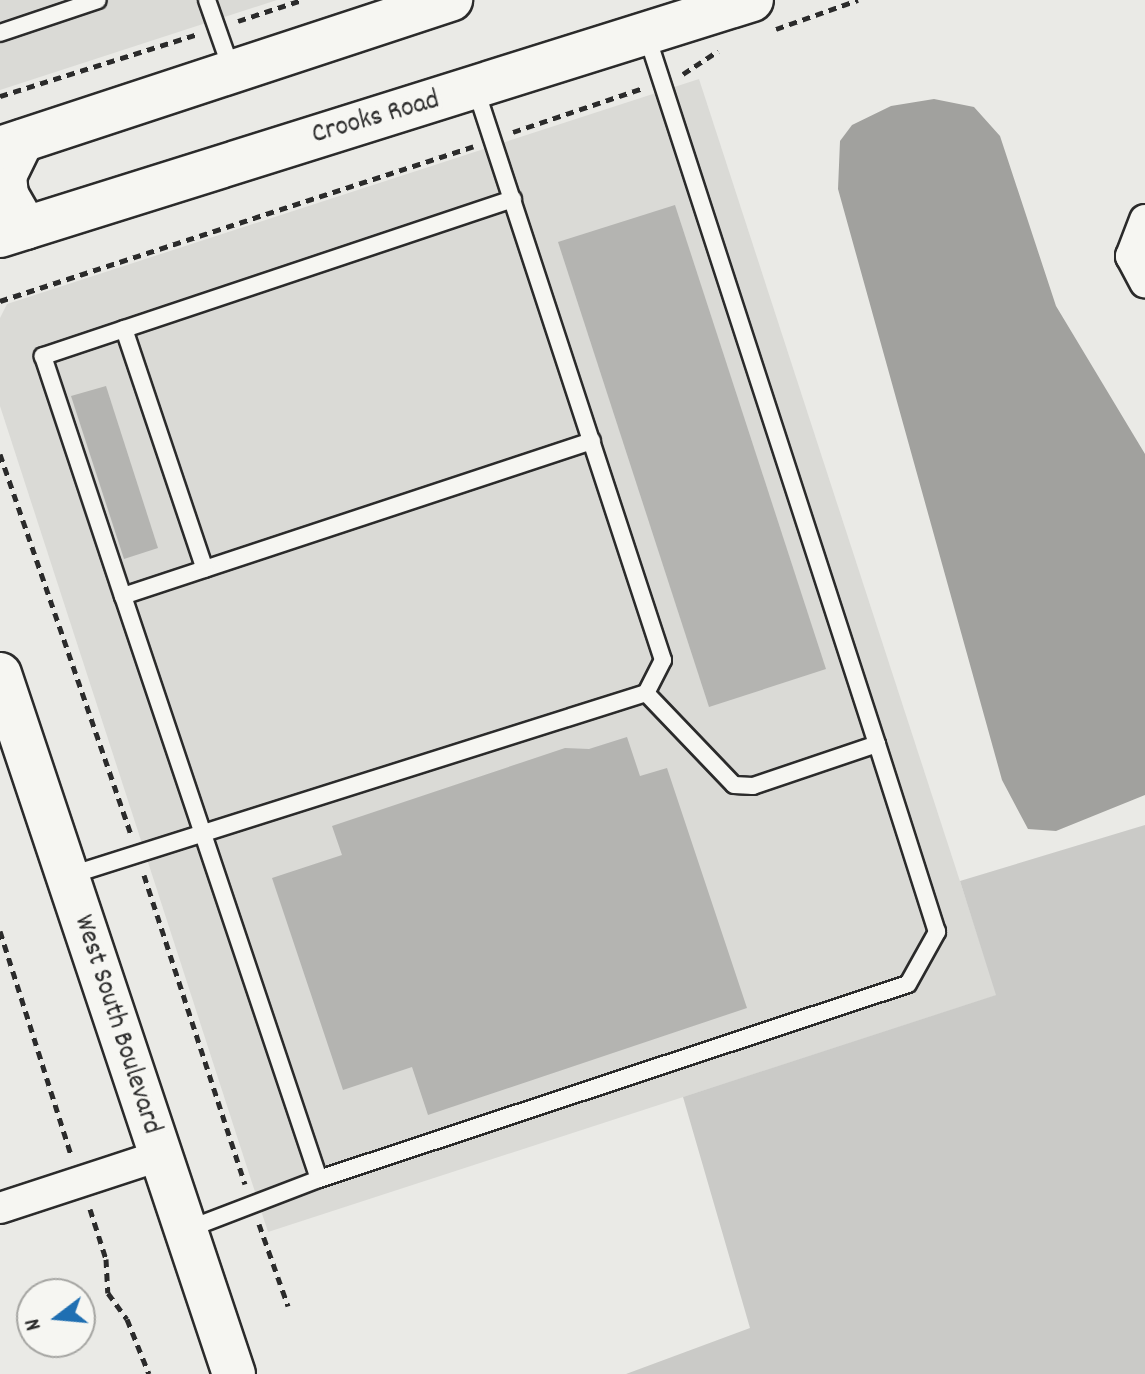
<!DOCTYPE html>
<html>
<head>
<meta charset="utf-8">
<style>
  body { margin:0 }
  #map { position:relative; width:1145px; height:1374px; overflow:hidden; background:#eaeae6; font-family:Dekko,sans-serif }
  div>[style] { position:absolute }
  .built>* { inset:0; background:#dadad6 }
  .green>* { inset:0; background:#cacac7 }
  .water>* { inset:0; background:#a1a19e }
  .building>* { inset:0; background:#b4b4b1 }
  .path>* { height:5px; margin-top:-2.5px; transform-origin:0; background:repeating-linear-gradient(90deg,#2b2b2b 0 8px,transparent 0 14px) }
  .roads { filter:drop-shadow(2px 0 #2b2b2b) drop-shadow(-2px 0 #2b2b2b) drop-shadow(0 2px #2b2b2b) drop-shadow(0 -2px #2b2b2b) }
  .lane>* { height:16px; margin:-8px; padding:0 8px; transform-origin:8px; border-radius:8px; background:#f6f6f2 }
  .street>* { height:30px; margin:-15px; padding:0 15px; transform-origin:15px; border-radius:15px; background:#f6f6f2 }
  .secondary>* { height:42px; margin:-21px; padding:0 21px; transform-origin:21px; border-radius:21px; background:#f6f6f2 }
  span { translate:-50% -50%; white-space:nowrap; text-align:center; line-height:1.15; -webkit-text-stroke:8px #f6f6f2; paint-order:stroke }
  .street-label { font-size:28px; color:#2b2b2b }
  .north { position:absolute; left:16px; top:1278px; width:80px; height:80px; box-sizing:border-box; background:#f6f6f2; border:2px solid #a5a5a2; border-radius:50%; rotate:254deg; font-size:22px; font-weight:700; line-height:32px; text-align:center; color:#2b2b2b }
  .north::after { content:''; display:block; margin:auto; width:28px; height:36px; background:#1f6fb2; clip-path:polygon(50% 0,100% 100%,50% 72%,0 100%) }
</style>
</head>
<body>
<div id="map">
  <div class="built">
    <i style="clip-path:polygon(0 0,277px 0,0 90px)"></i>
    <i style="clip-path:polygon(699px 79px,997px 995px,268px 1232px,0 406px,0 318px,7px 304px)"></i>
  </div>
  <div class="green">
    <i style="clip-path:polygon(1145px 825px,1145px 1374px,626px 1374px,750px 1328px,683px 1097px,996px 995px,960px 881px)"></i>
  </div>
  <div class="water">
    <i style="clip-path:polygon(934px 99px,974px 107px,1000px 136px,1056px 306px,1145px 454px,1145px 795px,1056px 831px,1028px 829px,1002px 780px,838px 189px,840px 141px,852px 125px,891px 106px)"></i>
  </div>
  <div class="building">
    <i style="clip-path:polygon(675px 205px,826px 669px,709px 707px,558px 242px)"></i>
    <i style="clip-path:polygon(106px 386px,158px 548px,124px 559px,71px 396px)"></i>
    <i style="clip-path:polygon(627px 737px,640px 776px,667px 768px,747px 1008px,428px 1115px,412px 1067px,343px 1090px,272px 878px,342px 855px,332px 826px,565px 748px,589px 749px)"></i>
  </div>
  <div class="path">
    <i style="left:238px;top:21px;width:67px;rotate:-18.2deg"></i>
    <i style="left:776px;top:29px;width:87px;rotate:-19.5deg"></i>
    <i style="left:683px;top:74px;width:42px;rotate:-33.3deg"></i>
    <i style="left:0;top:96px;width:207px;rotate:-17.4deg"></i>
    <i style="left:513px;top:132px;width:137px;rotate:-18.7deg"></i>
    <i style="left:0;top:301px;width:498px;rotate:-18.1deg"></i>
    <i style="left:0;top:454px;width:402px;rotate:71deg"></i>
    <i style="left:144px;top:875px;width:325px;rotate:71.9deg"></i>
    <i style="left:0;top:931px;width:235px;rotate:72.4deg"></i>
    <i style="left:90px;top:1209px;width:52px;rotate:72.3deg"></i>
    <i style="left:106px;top:1259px;width:34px;rotate:87deg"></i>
    <i style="left:108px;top:1293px;width:32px;rotate:54deg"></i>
    <i style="left:127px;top:1319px;width:59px;rotate:68.2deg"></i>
    <i style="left:259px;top:1224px;width:87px;rotate:70.5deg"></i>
  </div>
  <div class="roads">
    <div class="lane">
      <i style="left:207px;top:0;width:75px;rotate:70.6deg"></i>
      <i style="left:0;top:33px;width:103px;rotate:-18.6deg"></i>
      <i style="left:476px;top:90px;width:600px;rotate:71.84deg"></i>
      <i style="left:663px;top:660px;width:37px;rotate:117deg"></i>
      <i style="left:513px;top:199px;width:496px;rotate:161.5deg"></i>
      <i style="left:43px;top:356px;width:253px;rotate:71.6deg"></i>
      <i style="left:123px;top:596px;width:494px;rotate:-18.3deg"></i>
      <i style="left:124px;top:329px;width:253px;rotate:71.4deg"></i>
      <i style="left:123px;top:596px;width:615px;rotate:71.42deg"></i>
      <i style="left:68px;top:876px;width:606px;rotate:-17.57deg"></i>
      <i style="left:646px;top:693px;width:127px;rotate:46.3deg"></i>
      <i style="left:734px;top:785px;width:19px;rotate:3deg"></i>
      <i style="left:753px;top:786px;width:131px;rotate:-18.7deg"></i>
      <i style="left:877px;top:744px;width:744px;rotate:-108deg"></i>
      <i style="left:186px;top:1230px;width:142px;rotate:-21deg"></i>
      <i style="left:319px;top:1179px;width:620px;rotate:-18.32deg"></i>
      <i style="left:908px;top:984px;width:60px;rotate:-60.9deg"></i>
      <i style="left:937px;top:932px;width:197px;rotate:-107.7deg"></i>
    </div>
    <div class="street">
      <i style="left:1145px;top:220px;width:39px;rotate:111deg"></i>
      <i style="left:1131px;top:256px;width:30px;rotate:62deg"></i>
      <i style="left:0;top:1208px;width:167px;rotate:-18.1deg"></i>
    </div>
    <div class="secondary">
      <i style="left:22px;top:141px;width:39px;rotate:116deg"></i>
      <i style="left:5px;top:176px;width:19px;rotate:84deg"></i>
      <i style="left:7px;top:195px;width:38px;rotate:60deg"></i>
      <i style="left:0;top:148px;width:475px;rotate:-18.2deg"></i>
      <i style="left:0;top:236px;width:788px;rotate:-17.42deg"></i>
      <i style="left:0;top:674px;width:738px;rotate:71.52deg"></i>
    </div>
  </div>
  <div class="street-label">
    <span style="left:376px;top:119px;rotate:-16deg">Crooks Road</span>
    <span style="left:116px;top:1025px;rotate:72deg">West South Boulevard</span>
  </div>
  <div class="north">N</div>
</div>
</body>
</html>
